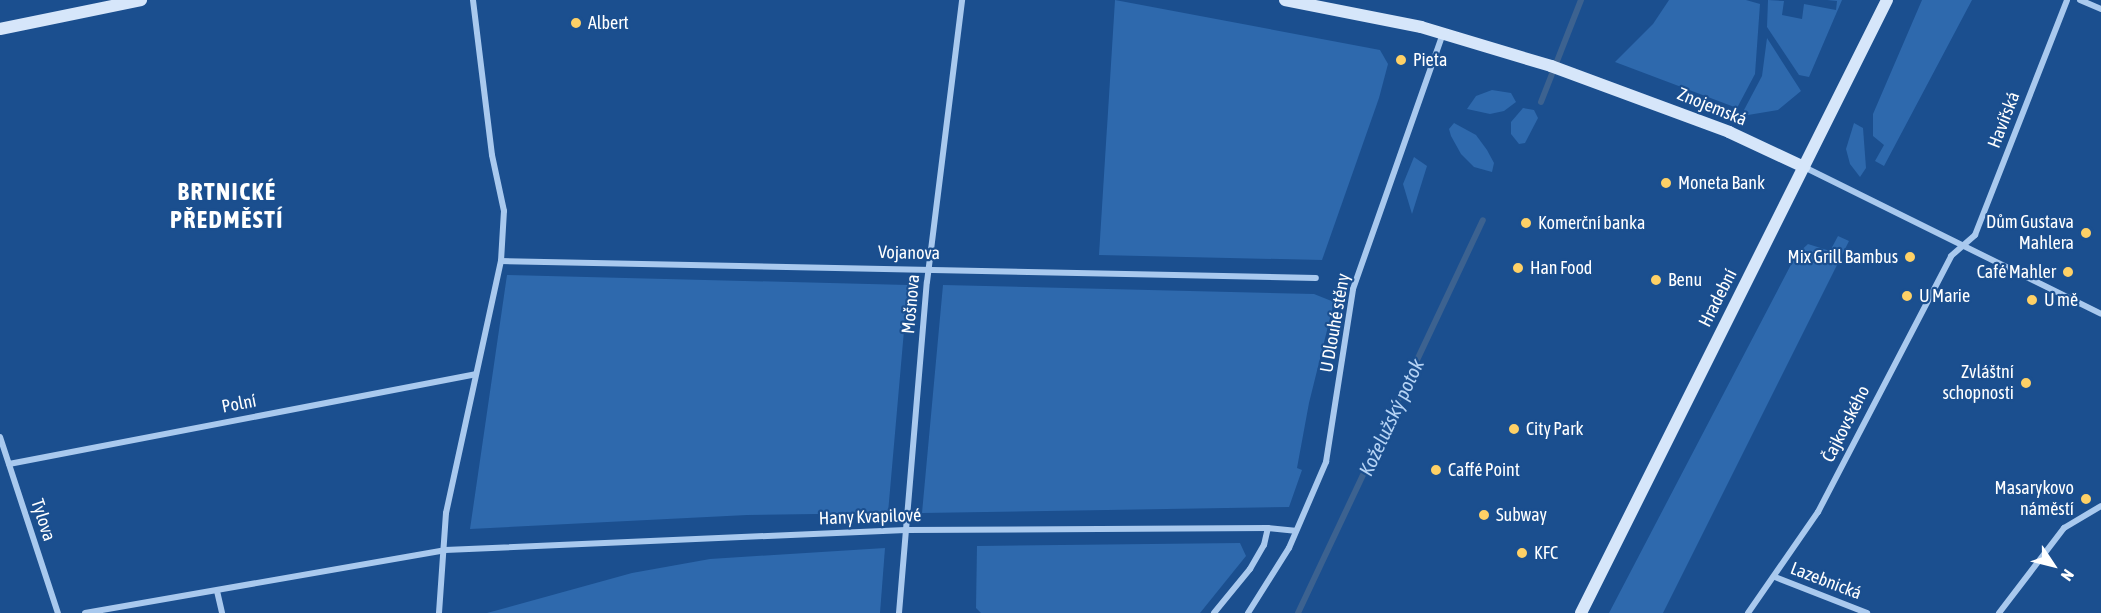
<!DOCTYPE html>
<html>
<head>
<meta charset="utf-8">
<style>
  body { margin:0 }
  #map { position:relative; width:2101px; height:613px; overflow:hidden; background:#1b4f8f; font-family:"Asap Condensed",sans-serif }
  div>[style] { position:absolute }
  .green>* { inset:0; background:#2e69ad }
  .stream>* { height:6px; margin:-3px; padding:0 3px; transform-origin:3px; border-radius:3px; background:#3c6290 }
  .street>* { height:6px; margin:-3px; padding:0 3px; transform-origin:3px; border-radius:3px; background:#a9c9ee }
  .secondary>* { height:12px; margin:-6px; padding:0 6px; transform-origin:6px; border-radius:6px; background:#d6e6fa }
  .dots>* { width:16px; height:16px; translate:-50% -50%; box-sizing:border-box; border:3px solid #1b4f8f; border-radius:50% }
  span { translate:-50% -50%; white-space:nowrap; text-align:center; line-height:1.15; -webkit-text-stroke:4.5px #1b4f8f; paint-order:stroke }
  .poi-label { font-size:18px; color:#fff }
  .left { translate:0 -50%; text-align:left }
  .right { translate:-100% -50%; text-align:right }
  .street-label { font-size:18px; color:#fff }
  .water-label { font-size:20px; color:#b5d3f5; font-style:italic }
  .district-label { font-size:24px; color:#fff; font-weight:700; letter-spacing:1.5px }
  .north { position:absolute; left:2023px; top:535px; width:60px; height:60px; -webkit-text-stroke:4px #1b4f8f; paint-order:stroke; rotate:125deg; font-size:16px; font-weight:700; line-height:24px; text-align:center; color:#fff }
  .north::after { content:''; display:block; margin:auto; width:21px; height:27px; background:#fff; clip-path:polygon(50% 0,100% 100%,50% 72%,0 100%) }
</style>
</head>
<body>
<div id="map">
  <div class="green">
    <i style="clip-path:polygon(1115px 0,1380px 50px,1388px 64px,1379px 98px,1322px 260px,1099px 255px)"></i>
    <i style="clip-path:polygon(1669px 0,1746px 0,1760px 4px,1755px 74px,1737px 108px,1615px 62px,1653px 24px)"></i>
    <i style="clip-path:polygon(1768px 0,1784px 1px,1782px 15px,1802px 19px,1804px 4px,1836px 10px,1837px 1px,1827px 0,1842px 0,1809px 77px,1799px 75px,1767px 27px)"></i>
    <i style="clip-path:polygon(1922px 0,1972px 0,1884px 166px,1875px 161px,1884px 145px,1873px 136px,1873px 114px)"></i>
    <i style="clip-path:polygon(1767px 38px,1801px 91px,1778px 110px,1748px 115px,1744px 110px,1762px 76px)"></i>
    <i style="clip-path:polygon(1492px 90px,1511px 93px,1516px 102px,1504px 111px,1490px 114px,1467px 109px,1476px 96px)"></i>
    <i style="clip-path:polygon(1523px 108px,1534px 110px,1538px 118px,1525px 143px,1519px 144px,1511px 134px,1511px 122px)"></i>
    <i style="clip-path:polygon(1454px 123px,1476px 135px,1487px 150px,1494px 163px,1492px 172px,1474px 167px,1461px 154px,1451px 136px,1449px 129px)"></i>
    <i style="clip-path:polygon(1854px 123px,1863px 128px,1866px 168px,1860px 177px,1850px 164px,1846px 149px)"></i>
    <i style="clip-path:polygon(1414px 157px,1427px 166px,1412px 214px,1403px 184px)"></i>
    <i style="clip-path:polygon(1838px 236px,1849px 241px,1663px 613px,1609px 613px,1796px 255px,1808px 244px,1830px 251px)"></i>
    <i style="clip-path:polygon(507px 275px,908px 285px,888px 513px,747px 515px,470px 529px)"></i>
    <i style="clip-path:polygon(943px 285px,1314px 294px,1334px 302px,1309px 403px,1297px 468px,1302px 470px,1289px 507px,922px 513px)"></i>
    <i style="clip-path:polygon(1240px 543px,1246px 556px,1200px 613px,981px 613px,976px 608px,977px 546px)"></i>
    <i style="clip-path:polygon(885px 548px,880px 613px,487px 613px,632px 573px,710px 559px)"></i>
  </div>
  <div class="stream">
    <i style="left:1541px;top:102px;width:110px;rotate:-68.6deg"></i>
    <i style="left:1298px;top:613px;width:434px;rotate:-64.8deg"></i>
  </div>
  <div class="street">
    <i style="left:2080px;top:0;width:23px;rotate:23deg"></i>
    <i style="left:1804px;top:167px;width:331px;rotate:26.3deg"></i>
    <i style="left:501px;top:261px;width:815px;rotate:1.19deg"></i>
    <i style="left:0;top:437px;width:185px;rotate:71.8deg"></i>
    <i style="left:9px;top:464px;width:475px;rotate:-10.9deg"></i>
    <i style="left:1775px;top:577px;width:99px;rotate:21.4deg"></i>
    <i style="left:217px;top:591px;width:23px;rotate:77deg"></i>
    <i style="left:85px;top:613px;width:365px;rotate:-9.9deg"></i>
    <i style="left:445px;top:550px;width:461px;rotate:-2.5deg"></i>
    <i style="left:906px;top:530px;width:362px;rotate:-0.3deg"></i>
    <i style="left:1268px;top:528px;width:27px;rotate:6deg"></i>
    <i style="left:439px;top:613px;width:100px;rotate:-86deg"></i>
    <i style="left:446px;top:513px;width:258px;rotate:-77.7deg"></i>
    <i style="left:501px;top:261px;width:50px;rotate:-86.6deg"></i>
    <i style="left:504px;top:211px;width:57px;rotate:-102.1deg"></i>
    <i style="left:492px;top:155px;width:156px;rotate:-97deg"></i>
    <i style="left:899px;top:613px;width:332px;rotate:-85.2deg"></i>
    <i style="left:927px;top:282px;width:284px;rotate:-82.9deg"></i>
    <i style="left:1214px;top:613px;width:57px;rotate:-50.7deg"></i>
    <i style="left:1250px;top:569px;width:28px;rotate:-60deg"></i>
    <i style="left:1264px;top:545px;width:17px;rotate:-77deg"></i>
    <i style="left:1248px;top:613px;width:77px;rotate:-57.8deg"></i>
    <i style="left:1289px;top:548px;width:94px;rotate:-66.7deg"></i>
    <i style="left:1326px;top:462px;width:175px;rotate:-81.1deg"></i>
    <i style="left:1353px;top:289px;width:270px;rotate:-70.6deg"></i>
    <i style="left:1748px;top:613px;width:123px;rotate:-55.3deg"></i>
    <i style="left:1818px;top:512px;width:288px;rotate:-62.5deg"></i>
    <i style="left:1951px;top:256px;width:32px;rotate:-41deg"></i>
    <i style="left:1975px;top:235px;width:252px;rotate:-68.6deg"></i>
    <i style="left:1999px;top:613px;width:107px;rotate:-52.6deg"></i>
    <i style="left:2064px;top:528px;width:43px;rotate:-30.7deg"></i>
  </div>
  <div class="secondary">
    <i style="left:1285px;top:0;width:139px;rotate:11.2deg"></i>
    <i style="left:1421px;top:27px;width:136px;rotate:16.7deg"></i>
    <i style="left:1551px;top:66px;width:190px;rotate:20.3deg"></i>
    <i style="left:1729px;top:132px;width:83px;rotate:25deg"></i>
    <i style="left:0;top:29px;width:144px;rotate:-11.6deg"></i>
    <i style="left:1581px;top:613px;width:685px;rotate:-63.47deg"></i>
  </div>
  <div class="dots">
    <i style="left:576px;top:23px;background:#ffd166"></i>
    <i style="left:1401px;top:60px;background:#ffd166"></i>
    <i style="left:1666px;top:183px;background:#ffd166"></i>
    <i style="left:1526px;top:223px;background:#ffd166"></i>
    <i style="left:2086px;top:233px;background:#ffd166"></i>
    <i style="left:1910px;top:257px;background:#ffd166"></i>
    <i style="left:1518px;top:268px;background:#ffd166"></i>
    <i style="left:2068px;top:272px;background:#ffd166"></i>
    <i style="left:1656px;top:280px;background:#ffd166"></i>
    <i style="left:1907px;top:296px;background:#ffd166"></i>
    <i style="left:2032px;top:300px;background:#ffd166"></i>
    <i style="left:2026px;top:383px;background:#ffd166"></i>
    <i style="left:1514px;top:429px;background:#ffd166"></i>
    <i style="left:1436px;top:470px;background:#ffd166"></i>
    <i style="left:2086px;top:499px;background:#ffd166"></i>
    <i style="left:1484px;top:515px;background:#ffd166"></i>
    <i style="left:1522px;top:553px;background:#ffd166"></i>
  </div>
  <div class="poi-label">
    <span class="left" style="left:588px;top:23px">Albert</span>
    <span class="left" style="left:1413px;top:60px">Pieta</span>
    <span class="left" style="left:1678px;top:183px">Moneta Bank</span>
    <span class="left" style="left:1538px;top:223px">Komerční banka</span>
    <span class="right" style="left:2074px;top:233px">Dům Gustava<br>Mahlera</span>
    <span class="right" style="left:1898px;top:257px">Mix Grill Bambus</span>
    <span class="left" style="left:1530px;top:268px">Han Food</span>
    <span class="right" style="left:2056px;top:272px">Café Mahler</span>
    <span class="left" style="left:1668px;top:280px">Benu</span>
    <span class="left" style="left:1919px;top:296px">U Marie</span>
    <span class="left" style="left:2044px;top:300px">U mě</span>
    <span class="right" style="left:2014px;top:383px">Zvláštní<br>schopnosti</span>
    <span class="left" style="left:1526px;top:429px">City Park</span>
    <span class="left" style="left:1448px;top:470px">Caffé Point</span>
    <span class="right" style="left:2074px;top:499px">Masarykovo<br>náměstí</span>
    <span class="left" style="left:1496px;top:515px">Subway</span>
    <span class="left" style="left:1534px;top:553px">KFC</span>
  </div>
  <div class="street-label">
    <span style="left:1712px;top:107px;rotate:22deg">Znojemská</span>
    <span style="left:2004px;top:120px;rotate:-69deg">Havířská</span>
    <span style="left:909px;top:253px;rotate:1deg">Vojanova</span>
    <span style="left:1718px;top:298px;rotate:-63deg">Hradební</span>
    <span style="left:911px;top:304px;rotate:-85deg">Mošnova</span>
    <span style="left:1335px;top:323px;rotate:-80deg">U Dlouhé stěny</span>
    <span style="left:239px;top:404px;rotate:-11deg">Polní</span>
    <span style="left:1846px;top:424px;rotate:-63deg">Čajkovského</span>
    <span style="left:870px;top:517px;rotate:-2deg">Hany Kvapilové</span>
    <span style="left:43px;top:520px;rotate:72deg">Tylova</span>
    <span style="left:1826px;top:581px;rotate:21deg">Lazebnická</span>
  </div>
  <div class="water-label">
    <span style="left:1391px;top:417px;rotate:-65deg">Koželužský potok</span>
  </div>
  <div class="district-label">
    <span style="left:227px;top:206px">BRTNICKÉ<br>PŘEDMĚSTÍ</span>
  </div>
  <div class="north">N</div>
</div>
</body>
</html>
